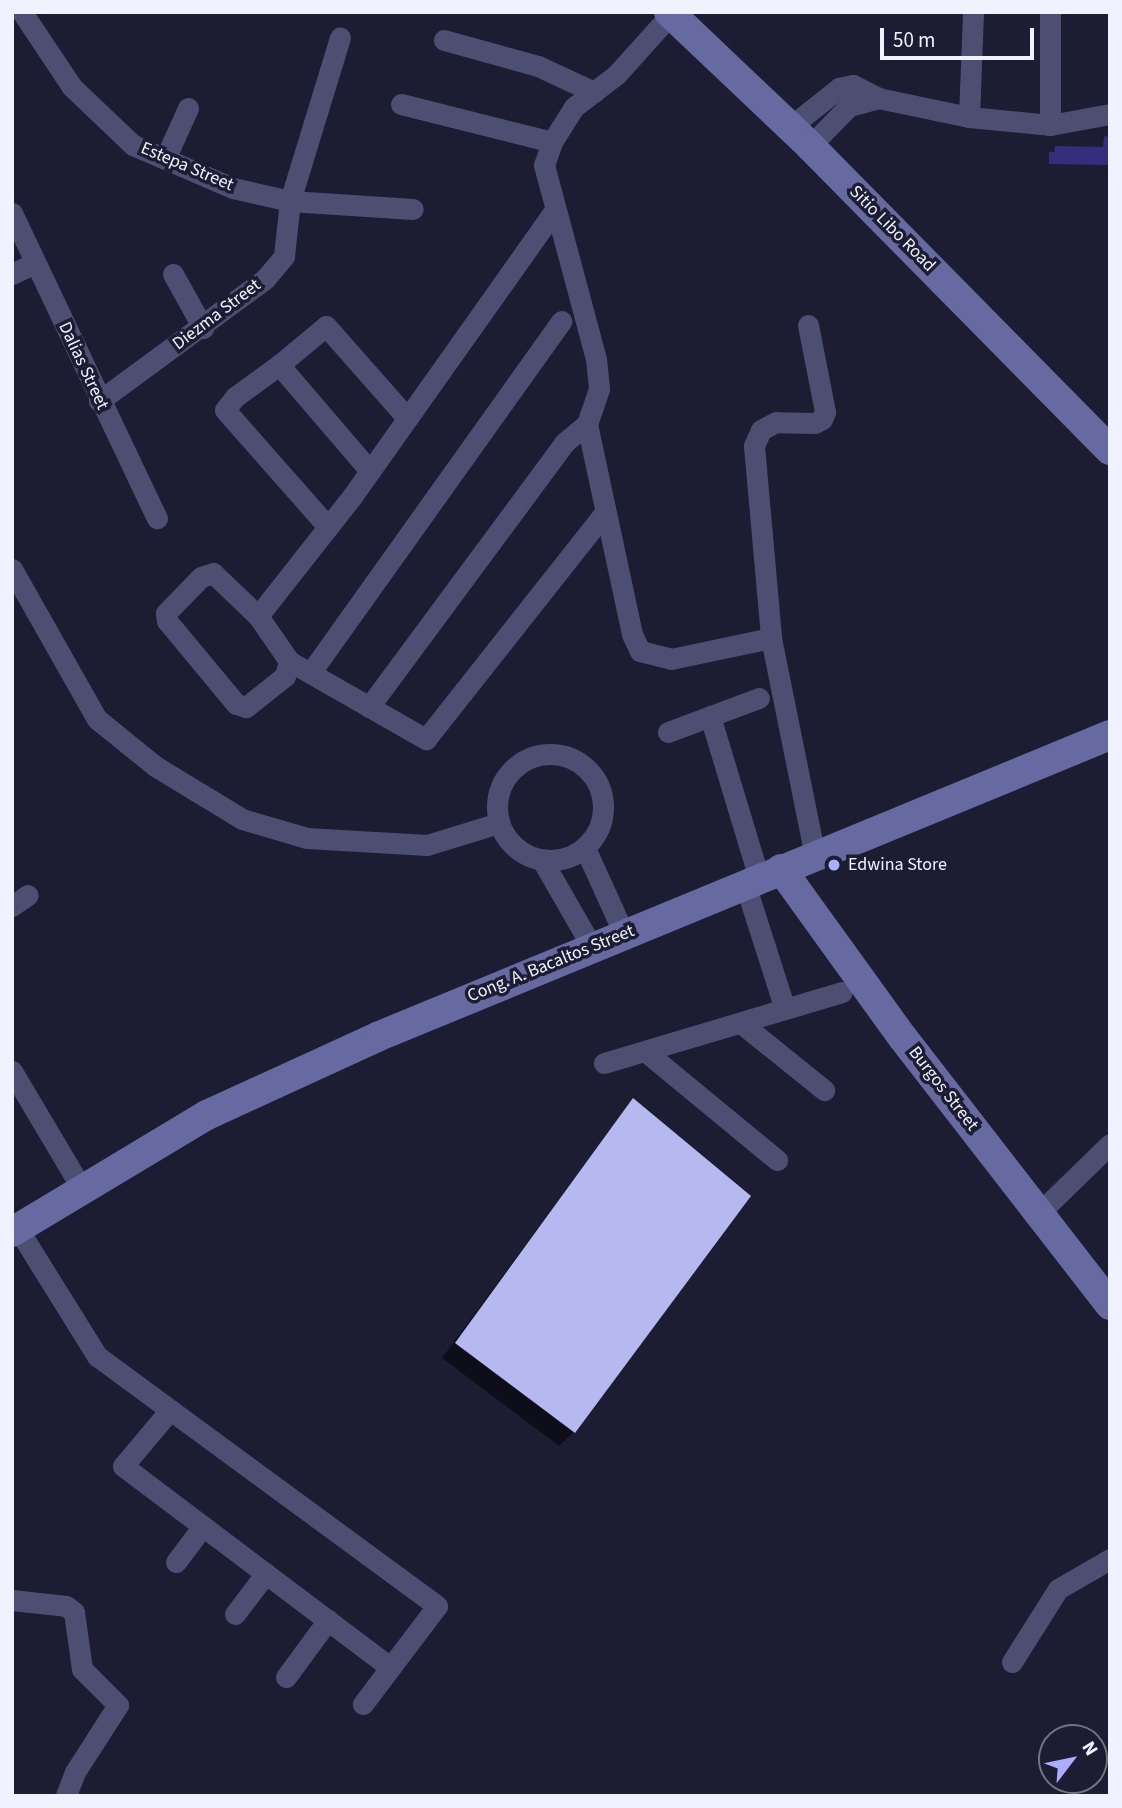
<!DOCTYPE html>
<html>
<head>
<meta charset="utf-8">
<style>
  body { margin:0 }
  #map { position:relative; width:1122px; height:1808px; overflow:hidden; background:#1c1c32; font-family:"Source Sans 3",sans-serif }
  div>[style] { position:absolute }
  .water>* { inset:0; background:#352e7d }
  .shadow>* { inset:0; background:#0007 }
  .building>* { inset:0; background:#b5b9f0 }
  .street>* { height:21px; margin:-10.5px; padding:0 10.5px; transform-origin:10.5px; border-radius:10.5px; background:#4d4f72 }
  .street>.ring { margin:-10.5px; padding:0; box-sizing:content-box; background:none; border:21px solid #4d4f72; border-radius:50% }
  .secondary>* { height:30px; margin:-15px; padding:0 15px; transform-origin:15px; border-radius:15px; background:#6769a1 }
  .dots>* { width:19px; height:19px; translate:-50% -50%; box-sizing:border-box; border:4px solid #1c1c32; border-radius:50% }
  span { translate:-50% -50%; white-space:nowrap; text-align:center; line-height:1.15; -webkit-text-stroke:7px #1c1c32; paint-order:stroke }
  .street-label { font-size:18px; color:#f1f2ff }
  .poi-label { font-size:18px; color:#f1f2ff }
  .left { translate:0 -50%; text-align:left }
  .frame { position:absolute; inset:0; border:14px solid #f1f2ff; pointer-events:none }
  .north { position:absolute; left:1038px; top:1724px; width:70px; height:70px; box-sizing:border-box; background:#1c1c32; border:2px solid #717284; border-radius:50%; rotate:58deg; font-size:19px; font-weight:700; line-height:28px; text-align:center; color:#f1f2ff }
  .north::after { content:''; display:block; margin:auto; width:24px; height:32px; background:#abaffb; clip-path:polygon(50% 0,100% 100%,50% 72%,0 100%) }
  .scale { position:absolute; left:880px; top:28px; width:154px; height:32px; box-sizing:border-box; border:4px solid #f1f2ff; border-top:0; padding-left:9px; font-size:21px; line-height:24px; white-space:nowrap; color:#f1f2ff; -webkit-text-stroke:5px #1c1c32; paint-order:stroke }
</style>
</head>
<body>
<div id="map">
  <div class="water">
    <i style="clip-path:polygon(1104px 136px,1110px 137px,1110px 165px,1049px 164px,1049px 152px,1054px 152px,1055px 146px,1103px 147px)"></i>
  </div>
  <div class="shadow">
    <i style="clip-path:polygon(633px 1100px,574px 1432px,559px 1446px,442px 1358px)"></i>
  </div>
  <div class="building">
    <i style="clip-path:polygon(633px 1098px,751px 1196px,575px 1433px,455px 1343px)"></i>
  </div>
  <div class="street">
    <i style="left:22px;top:12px;width:90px;rotate:56.3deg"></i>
    <i style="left:72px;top:87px;width:84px;rotate:43.6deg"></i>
    <i style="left:133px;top:145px;width:109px;rotate:23.3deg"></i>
    <i style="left:233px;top:188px;width:58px;rotate:12.8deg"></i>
    <i style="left:290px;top:201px;width:123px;rotate:3.7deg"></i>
    <i style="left:671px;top:14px;width:82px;rotate:132deg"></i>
    <i style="left:616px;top:75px;width:53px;rotate:142.7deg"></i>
    <i style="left:574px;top:107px;width:41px;rotate:122.2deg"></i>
    <i style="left:552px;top:142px;width:24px;rotate:109deg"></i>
    <i style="left:544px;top:165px;width:201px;rotate:75deg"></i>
    <i style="left:596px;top:359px;width:30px;rotate:84deg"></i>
    <i style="left:599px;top:389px;width:37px;rotate:109deg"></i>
    <i style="left:587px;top:424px;width:215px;rotate:77.9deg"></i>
    <i style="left:632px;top:634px;width:19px;rotate:65deg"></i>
    <i style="left:640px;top:651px;width:32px;rotate:14deg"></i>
    <i style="left:671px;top:659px;width:102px;rotate:-11.9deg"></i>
    <i style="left:444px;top:40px;width:98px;rotate:15.5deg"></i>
    <i style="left:538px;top:66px;width:62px;rotate:24.9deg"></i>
    <i style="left:401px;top:104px;width:156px;rotate:14.1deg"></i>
    <i style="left:969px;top:117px;width:105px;rotate:-87.8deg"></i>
    <i style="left:1050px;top:125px;width:113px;rotate:-90deg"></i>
    <i style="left:790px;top:127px;width:63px;rotate:-38.5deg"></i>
    <i style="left:839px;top:88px;width:14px;rotate:-12deg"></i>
    <i style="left:853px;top:85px;width:28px;rotate:27deg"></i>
    <i style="left:810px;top:146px;width:56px;rotate:-45.7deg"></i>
    <i style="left:849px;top:106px;width:30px;rotate:-15deg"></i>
    <i style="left:878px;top:98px;width:93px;rotate:11.8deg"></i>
    <i style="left:969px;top:117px;width:81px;rotate:5.6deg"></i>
    <i style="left:1050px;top:125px;width:61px;rotate:-10.4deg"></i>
    <i style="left:165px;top:159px;width:56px;rotate:-65.7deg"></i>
    <i style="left:12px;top:213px;width:338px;rotate:64.6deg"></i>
    <i style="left:12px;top:274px;width:25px;rotate:-26deg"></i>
    <i style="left:173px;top:274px;width:62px;rotate:60.9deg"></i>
    <i style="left:808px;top:325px;width:89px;rotate:78.9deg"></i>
    <i style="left:825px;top:412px;width:8px;rotate:113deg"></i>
    <i style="left:822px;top:419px;width:8px;rotate:150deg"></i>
    <i style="left:815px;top:423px;width:39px;rotate:-179deg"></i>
    <i style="left:776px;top:422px;width:17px;rotate:152deg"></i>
    <i style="left:761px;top:430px;width:17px;rotate:114deg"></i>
    <i style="left:754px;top:446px;width:193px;rotate:84.9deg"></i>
    <i style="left:771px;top:638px;width:222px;rotate:78.6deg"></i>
    <i style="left:279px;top:365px;width:54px;rotate:144deg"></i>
    <i style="left:235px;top:397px;width:16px;rotate:128deg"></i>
    <i style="left:225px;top:410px;width:156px;rotate:48.6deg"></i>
    <i style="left:99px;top:401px;width:206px;rotate:-36.3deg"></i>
    <i style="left:265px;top:279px;width:30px;rotate:-50deg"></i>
    <i style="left:284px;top:256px;width:55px;rotate:-83.8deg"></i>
    <i style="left:290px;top:201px;width:171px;rotate:-73deg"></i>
    <i style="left:370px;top:471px;width:140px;rotate:-130.6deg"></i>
    <i style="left:279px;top:365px;width:61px;rotate:-39.7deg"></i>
    <i style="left:326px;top:326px;width:123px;rotate:48.6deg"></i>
    <i style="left:12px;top:569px;width:172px;rotate:60.5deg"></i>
    <i style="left:97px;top:719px;width:75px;rotate:39deg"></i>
    <i style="left:155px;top:766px;width:102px;rotate:31.3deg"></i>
    <i style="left:242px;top:819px;width:68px;rotate:16.3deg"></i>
    <i style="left:307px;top:838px;width:120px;rotate:3.3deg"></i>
    <i style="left:427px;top:845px;width:75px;rotate:-17deg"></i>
    <i style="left:258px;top:616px;width:150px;rotate:-51.8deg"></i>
    <i style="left:351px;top:498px;width:353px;rotate:-54.7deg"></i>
    <i style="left:289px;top:661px;width:16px;rotate:105deg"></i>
    <i style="left:285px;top:676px;width:50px;rotate:141.5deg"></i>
    <i style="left:246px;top:707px;width:10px;rotate:-163deg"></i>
    <i style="left:236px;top:704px;width:108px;rotate:-129.7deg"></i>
    <i style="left:167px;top:621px;width:8px;rotate:-97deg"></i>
    <i style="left:166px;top:613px;width:50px;rotate:-45.8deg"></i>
    <i style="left:201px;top:577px;width:13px;rotate:-18deg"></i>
    <i style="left:213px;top:573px;width:62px;rotate:43.7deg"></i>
    <i style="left:258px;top:616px;width:55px;rotate:55.4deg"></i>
    <i style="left:289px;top:661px;width:158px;rotate:29.7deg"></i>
    <i style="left:426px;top:739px;width:289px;rotate:-51.7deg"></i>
    <i style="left:311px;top:672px;width:431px;rotate:-54.5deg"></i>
    <i style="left:369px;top:707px;width:328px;rotate:-53.5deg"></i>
    <i style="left:564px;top:443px;width:30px;rotate:-40deg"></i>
    <i style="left:710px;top:716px;width:169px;rotate:73.2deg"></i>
    <i style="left:668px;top:732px;width:97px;rotate:-20.5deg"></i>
    <i class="ring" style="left:497px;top:754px;width:85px;height:85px"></i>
    <i style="left:585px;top:848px;width:94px;rotate:65.6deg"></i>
    <i style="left:542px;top:860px;width:100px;rotate:60.1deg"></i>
    <i style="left:745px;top:884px;width:131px;rotate:72.3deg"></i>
    <i style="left:12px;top:906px;width:19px;rotate:-35deg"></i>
    <i style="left:741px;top:1023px;width:107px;rotate:38.9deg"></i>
    <i style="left:646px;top:1052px;width:170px;rotate:39.5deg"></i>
    <i style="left:604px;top:1063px;width:248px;rotate:-16.6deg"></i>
    <i style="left:12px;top:1071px;width:137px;rotate:59.3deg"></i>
    <i style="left:1038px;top:1214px;width:100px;rotate:-44.2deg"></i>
    <i style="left:18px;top:1229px;width:150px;rotate:58.1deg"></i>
    <i style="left:97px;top:1356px;width:422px;rotate:36.3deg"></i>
    <i style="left:437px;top:1606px;width:123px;rotate:127.1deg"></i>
    <i style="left:170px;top:1410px;width:73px;rotate:130deg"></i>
    <i style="left:123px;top:1466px;width:334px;rotate:37deg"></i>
    <i style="left:176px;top:1562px;width:45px;rotate:-53.1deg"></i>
    <i style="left:12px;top:1600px;width:54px;rotate:6.3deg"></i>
    <i style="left:66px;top:1606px;width:10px;rotate:37deg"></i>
    <i style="left:74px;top:1612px;width:58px;rotate:82deg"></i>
    <i style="left:82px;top:1669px;width:51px;rotate:45deg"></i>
    <i style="left:118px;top:1705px;width:80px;rotate:122.7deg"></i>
    <i style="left:75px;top:1772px;width:26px;rotate:111deg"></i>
    <i style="left:235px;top:1614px;width:51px;rotate:-52.9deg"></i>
    <i style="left:1012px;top:1662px;width:86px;rotate:-57.8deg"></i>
    <i style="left:1058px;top:1589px;width:60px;rotate:-30deg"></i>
    <i style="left:286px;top:1677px;width:71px;rotate:-53.6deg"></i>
  </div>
  <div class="secondary">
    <i style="left:669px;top:12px;width:195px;rotate:43.5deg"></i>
    <i style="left:810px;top:146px;width:427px;rotate:45.4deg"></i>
    <i style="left:781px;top:869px;width:208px;rotate:54.2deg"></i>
    <i style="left:903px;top:1038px;width:338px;rotate:52.2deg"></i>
    <i style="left:12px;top:1232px;width:227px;rotate:-31deg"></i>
    <i style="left:207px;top:1115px;width:187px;rotate:-24.6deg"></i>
    <i style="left:377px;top:1037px;width:793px;rotate:-22.39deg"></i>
  </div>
  <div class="dots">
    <i style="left:834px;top:865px;background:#abaffb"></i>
  </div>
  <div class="street-label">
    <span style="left:187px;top:167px;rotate:23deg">Estepa Street</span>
    <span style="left:892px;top:229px;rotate:45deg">Sitio Libo Road</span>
    <span style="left:217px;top:315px;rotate:-37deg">Diezma Street</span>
    <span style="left:83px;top:366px;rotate:65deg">Dalias Street</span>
    <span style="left:551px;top:964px;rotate:-22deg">Cong. A. Bacaltos Street</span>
    <span style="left:943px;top:1089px;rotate:52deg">Burgos Street</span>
  </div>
  <div class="poi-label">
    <span class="left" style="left:848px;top:865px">Edwina Store</span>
  </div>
  <div class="frame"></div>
  <div class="north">N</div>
  <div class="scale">50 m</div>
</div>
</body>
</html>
